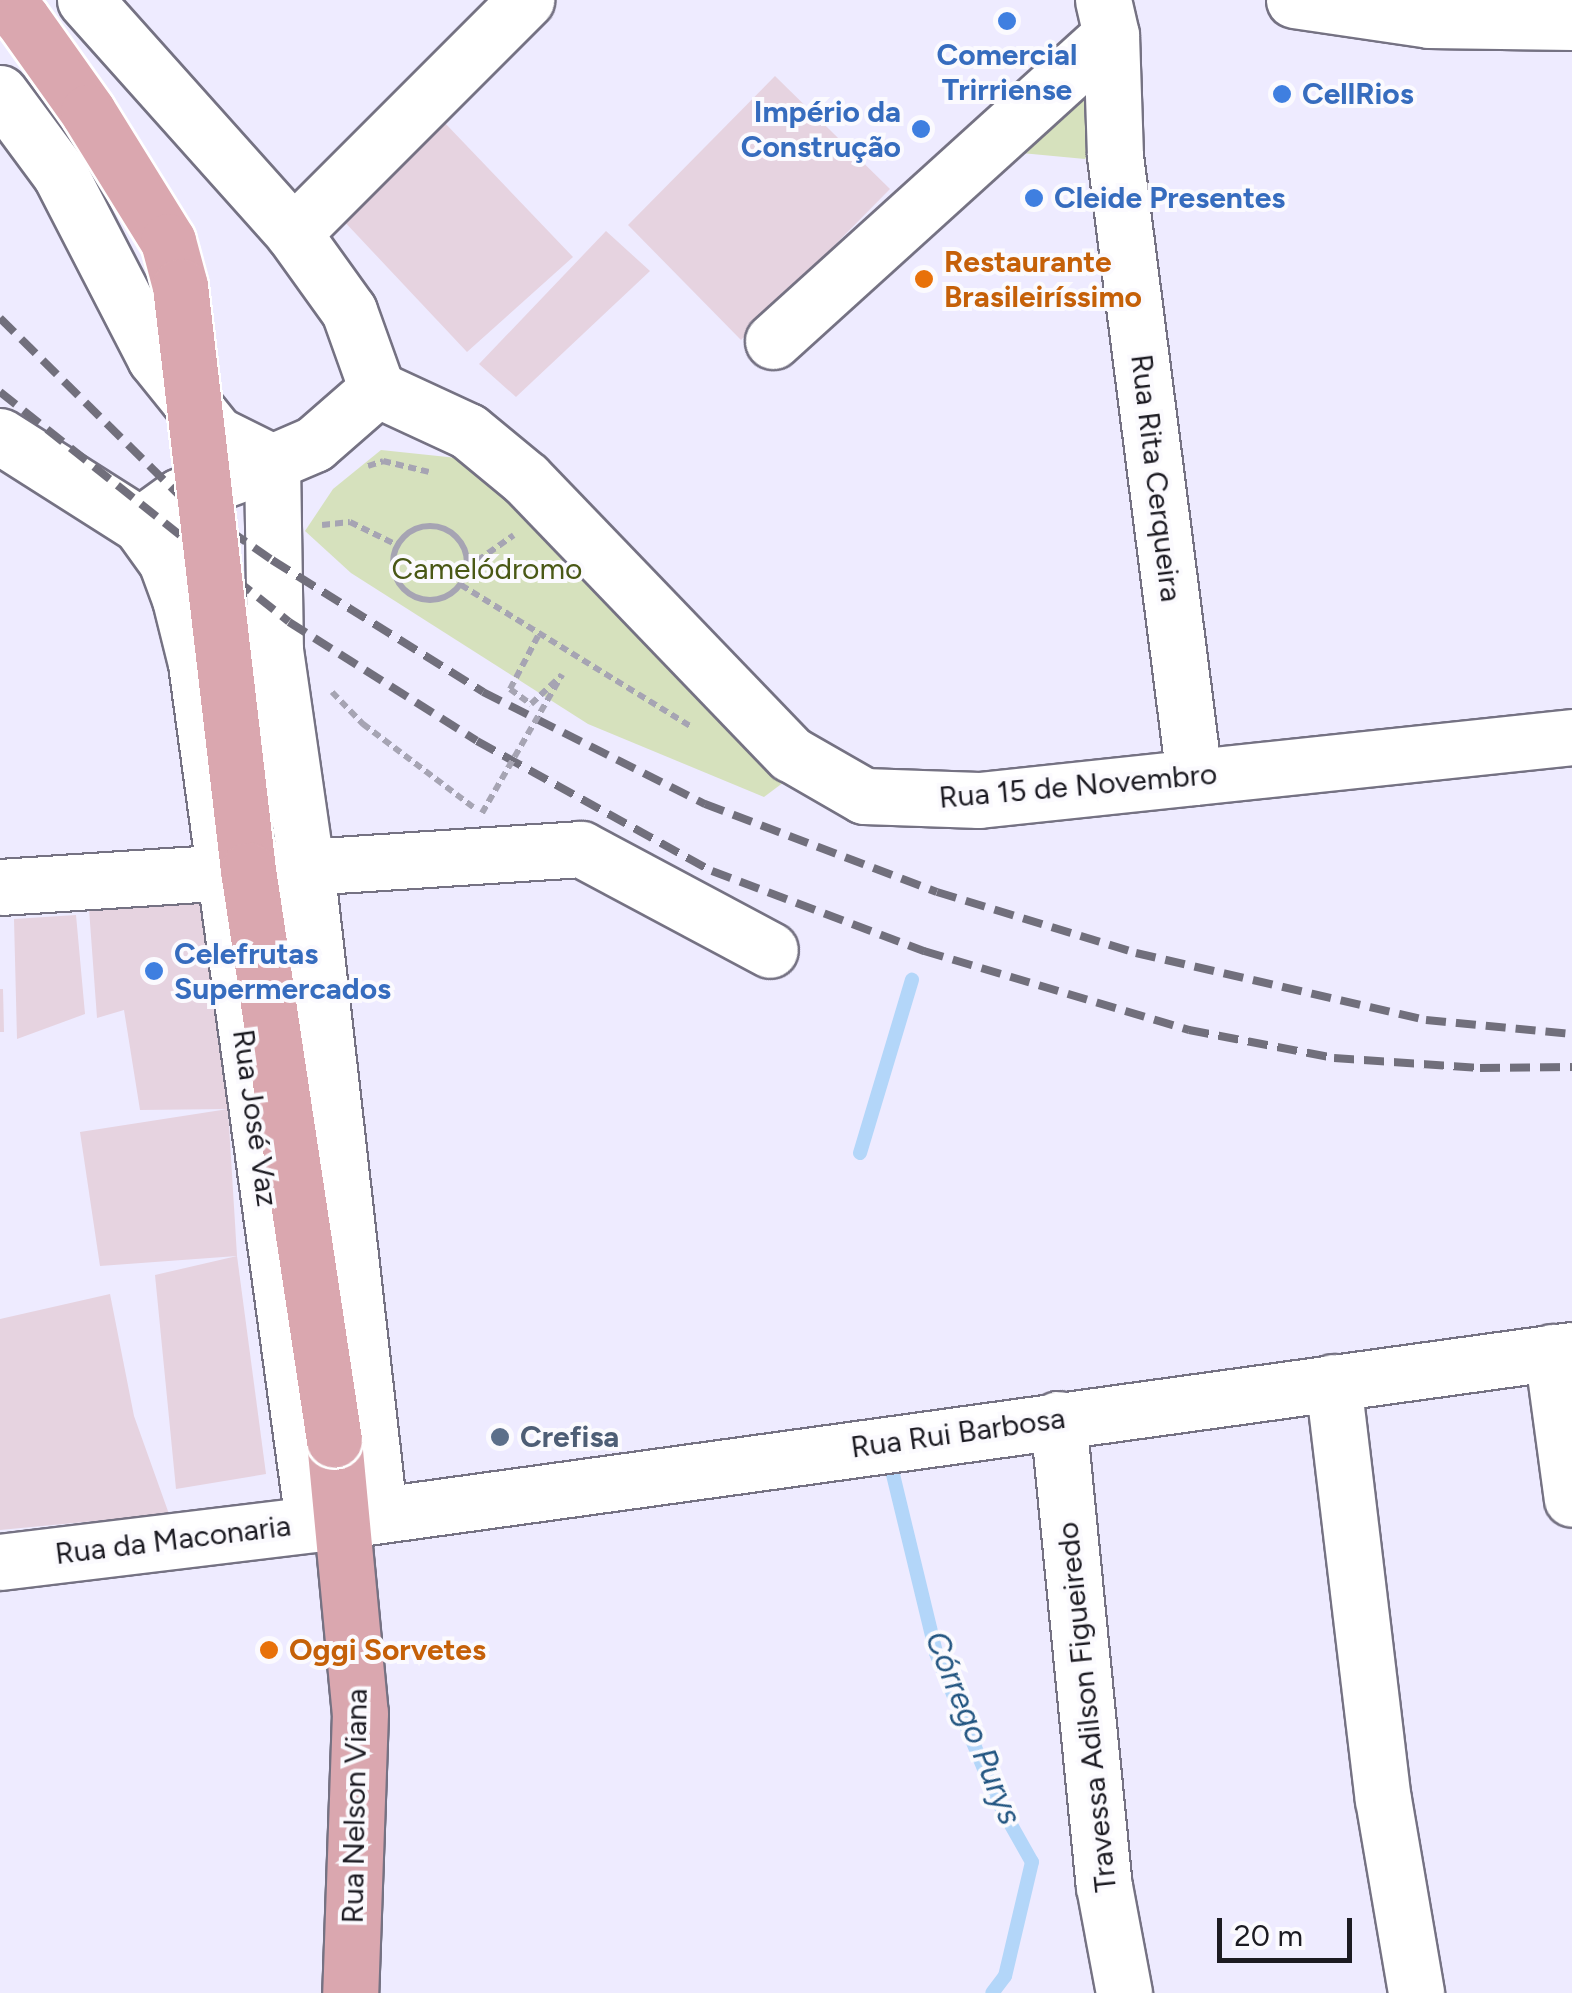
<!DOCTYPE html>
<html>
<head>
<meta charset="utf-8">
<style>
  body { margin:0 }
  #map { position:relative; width:1572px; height:1993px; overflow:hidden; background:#eeebff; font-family:Figtree,sans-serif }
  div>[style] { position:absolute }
  .green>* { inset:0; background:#d6e1bd }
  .stream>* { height:14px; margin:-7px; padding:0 7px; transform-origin:7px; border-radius:7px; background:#b3d6f9 }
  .building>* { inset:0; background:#e6d3e0 }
  .path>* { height:6px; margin-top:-3px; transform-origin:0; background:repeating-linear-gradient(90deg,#a6a4b3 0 8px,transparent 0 13px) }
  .path>.ring { margin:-3px; padding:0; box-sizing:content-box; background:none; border:6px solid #a6a4b3; border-radius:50% }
  .roads { filter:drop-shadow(2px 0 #757283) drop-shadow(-2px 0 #757283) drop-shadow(0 2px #757283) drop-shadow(0 -2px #757283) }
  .minor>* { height:55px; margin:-27.5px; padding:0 27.5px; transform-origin:27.5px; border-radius:27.5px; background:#fff }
  .major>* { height:55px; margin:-27.5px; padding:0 27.5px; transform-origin:27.5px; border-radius:27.5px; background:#daa7af }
  .rail>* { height:8px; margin-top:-4px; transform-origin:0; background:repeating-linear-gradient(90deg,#716f7c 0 20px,transparent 0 30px) }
  .path-bridge>* { height:6px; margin-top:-3px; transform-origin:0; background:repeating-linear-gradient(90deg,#a6a4b3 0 8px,transparent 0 13px) }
  .bridges { filter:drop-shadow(2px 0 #fff) drop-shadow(-2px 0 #fff) drop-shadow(0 2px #fff) drop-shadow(0 -2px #fff) }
  .major-bridge>* { height:55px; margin:-27.5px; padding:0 27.5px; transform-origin:27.5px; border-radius:27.5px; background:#daa7af }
  .dots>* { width:28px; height:28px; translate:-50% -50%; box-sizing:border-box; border:5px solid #fbfafe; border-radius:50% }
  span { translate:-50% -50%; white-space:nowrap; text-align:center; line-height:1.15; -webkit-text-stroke:8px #fbfafe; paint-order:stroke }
  .shop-label { font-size:30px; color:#366cbe; font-weight:700 }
  .left { translate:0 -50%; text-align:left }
  .right { translate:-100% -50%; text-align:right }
  .food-label { font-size:30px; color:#c56008; font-weight:700 }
  .street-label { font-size:30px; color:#1c1b22 }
  .park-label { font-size:30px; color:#495815 }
  .service-label { font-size:30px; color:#4e5e75; font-weight:700 }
  .water-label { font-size:32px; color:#225581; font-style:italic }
  .scale { position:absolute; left:1217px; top:1918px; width:135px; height:45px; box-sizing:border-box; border:5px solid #1c1b22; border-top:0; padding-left:12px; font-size:30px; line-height:35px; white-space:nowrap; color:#1c1b22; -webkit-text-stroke:8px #fbfafe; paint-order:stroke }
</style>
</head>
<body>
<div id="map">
  <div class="green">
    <i style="clip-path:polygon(1096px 70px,1105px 135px,1085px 159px,1012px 152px)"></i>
    <i style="clip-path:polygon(381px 450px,457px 458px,539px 510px,792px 776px,764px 797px,588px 724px,351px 573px,305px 531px,333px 489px)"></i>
  </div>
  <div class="stream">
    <i style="left:860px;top:1153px;width:181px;rotate:-73.3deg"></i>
    <i style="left:889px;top:1458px;width:201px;rotate:76.4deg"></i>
    <i style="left:936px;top:1653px;width:159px;rotate:67.5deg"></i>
    <i style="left:997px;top:1800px;width:71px;rotate:60.6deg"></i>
    <i style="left:1032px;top:1862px;width:117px;rotate:103.3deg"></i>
    <i style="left:1005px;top:1976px;width:21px;rotate:127deg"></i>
  </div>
  <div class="building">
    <i style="clip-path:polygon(775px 76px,890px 189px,741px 340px,628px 225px)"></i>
    <i style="clip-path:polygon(443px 121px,573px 257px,467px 352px,341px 218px)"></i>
    <i style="clip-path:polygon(606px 231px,650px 271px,516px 397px,479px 364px)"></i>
    <i style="clip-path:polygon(149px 902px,200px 902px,224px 1040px,228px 1109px,140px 1110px,124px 1010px,97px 1018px,89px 909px)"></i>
    <i style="clip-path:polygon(76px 915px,85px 1014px,17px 1039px,14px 919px)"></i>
    <i style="clip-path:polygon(0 989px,3px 989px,4px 1032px,0 1032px)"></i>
    <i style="clip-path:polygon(228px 1109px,237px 1256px,100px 1266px,80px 1132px)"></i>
    <i style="clip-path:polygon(237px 1256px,266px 1474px,176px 1489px,155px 1275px)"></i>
    <i style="clip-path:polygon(110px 1294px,134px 1416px,169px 1514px,0 1530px,0 1319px)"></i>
  </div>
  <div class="path">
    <i style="left:368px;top:466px;width:16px;rotate:-18deg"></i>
    <i style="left:383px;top:461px;width:47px;rotate:13.4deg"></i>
    <i style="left:322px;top:525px;width:28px;rotate:-6deg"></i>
    <i style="left:350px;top:522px;width:52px;rotate:26.1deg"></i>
    <i class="ring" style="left:393px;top:526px;width:68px;height:68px"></i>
    <i style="left:467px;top:568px;width:57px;rotate:-35.1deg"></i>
    <i style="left:461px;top:585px;width:269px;rotate:31.6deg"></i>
    <i style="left:538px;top:636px;width:60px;rotate:117.8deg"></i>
    <i style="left:510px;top:689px;width:26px;rotate:36deg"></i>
    <i style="left:531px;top:704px;width:42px;rotate:-43.1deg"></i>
    <i style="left:332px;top:692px;width:45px;rotate:45.9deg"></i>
    <i style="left:363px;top:724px;width:138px;rotate:37deg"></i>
  </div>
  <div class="roads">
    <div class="minor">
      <i style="left:85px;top:0;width:312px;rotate:48.2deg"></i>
      <i style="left:293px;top:233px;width:96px;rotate:54.3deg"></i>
      <i style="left:349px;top:311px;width:83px;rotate:70.3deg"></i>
      <i style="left:1103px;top:0;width:36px;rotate:77deg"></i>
      <i style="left:1111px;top:35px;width:121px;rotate:88.1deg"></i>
      <i style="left:1115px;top:156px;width:626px;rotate:82.75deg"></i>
      <i style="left:1294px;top:0;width:136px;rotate:8.4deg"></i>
      <i style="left:1429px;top:20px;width:143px;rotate:0.8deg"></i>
      <i style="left:0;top:93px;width:101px;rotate:53.5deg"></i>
      <i style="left:60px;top:174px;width:207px;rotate:62.7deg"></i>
      <i style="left:155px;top:358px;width:97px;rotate:51.2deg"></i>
      <i style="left:216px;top:434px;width:63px;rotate:26.6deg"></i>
      <i style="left:272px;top:462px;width:46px;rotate:-23.2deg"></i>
      <i style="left:314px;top:444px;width:84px;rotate:-41.1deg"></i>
      <i style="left:293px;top:233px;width:330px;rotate:-45deg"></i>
      <i style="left:773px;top:341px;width:456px;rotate:-42.2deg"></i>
      <i style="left:377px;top:389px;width:100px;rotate:24.8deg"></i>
      <i style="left:468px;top:431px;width:75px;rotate:39.6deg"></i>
      <i style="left:526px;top:479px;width:382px;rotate:46.1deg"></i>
      <i style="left:791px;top:754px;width:84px;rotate:29.9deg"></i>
      <i style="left:864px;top:796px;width:115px;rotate:2deg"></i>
      <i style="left:979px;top:800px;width:596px;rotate:-6.06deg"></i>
      <i style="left:0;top:436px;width:166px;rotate:32.4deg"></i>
      <i style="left:140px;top:525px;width:44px;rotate:54.2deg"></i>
      <i style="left:166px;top:561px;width:40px;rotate:69.8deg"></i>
      <i style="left:180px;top:599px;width:66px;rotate:76deg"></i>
      <i style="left:196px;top:663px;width:867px;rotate:82.24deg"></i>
      <i style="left:140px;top:525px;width:49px;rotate:-35.9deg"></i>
      <i style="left:180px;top:496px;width:98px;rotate:-20.3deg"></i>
      <i style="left:272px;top:462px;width:188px;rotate:89.1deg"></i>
      <i style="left:275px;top:650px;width:218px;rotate:81.8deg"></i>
      <i style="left:306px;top:866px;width:651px;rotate:83.56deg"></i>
      <i style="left:0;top:887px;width:582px;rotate:-3.74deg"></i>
      <i style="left:581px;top:849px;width:214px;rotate:28.1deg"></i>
      <i style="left:1552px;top:1352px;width:148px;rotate:82.3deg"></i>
      <i style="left:1333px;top:1382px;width:420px;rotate:83.2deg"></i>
      <i style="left:1383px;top:1799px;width:197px;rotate:80.3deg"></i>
      <i style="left:1058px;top:1419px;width:469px;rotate:84.4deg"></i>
      <i style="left:1104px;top:1886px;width:109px;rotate:79.4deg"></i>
      <i style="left:0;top:1562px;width:348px;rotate:-6.9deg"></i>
      <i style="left:345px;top:1520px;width:1239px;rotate:-7.89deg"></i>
    </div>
    <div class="major">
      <i style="left:334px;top:1440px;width:274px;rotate:84.6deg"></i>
      <i style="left:360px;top:1713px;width:280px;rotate:92deg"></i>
    </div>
  </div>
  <div class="rail">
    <i style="left:0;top:318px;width:253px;rotate:44.7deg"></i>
    <i style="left:180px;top:496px;width:112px;rotate:34.8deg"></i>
    <i style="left:272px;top:560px;width:249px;rotate:32deg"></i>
    <i style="left:483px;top:692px;width:249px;rotate:26.8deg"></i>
    <i style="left:705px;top:804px;width:248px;rotate:20.8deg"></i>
    <i style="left:937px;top:892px;width:208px;rotate:17deg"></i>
    <i style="left:1136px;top:953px;width:298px;rotate:13deg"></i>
    <i style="left:1426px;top:1020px;width:147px;rotate:5.5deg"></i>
    <i style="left:0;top:392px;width:369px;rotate:38.5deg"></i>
    <i style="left:289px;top:622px;width:222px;rotate:32.3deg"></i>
    <i style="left:477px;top:741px;width:269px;rotate:29deg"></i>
    <i style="left:712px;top:871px;width:227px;rotate:20.7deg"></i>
    <i style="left:924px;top:951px;width:277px;rotate:16.6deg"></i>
    <i style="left:1189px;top:1030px;width:148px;rotate:10.9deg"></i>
    <i style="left:1334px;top:1058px;width:146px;rotate:3.9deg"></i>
    <i style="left:1480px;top:1068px;width:92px;rotate:-0.6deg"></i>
  </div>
  <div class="path-bridge">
    <i style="left:482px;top:813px;width:160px;rotate:-59.9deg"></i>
  </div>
  <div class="bridges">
    <div class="major-bridge">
      <i style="left:3px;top:0;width:27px;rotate:45deg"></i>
      <i style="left:22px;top:19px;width:114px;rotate:54.6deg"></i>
      <i style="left:88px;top:112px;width:152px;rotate:58.2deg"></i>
      <i style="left:168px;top:241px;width:47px;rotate:75.1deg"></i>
      <i style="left:180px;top:286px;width:588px;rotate:83.36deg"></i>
      <i style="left:248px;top:870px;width:576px;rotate:81.42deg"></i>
    </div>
  </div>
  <div class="dots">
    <i style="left:1007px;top:21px;background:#3f7fe0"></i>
    <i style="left:1282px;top:94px;background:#3f7fe0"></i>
    <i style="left:921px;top:129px;background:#3f7fe0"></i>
    <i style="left:1034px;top:198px;background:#3f7fe0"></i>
    <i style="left:924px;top:279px;background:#e8710a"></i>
    <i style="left:154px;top:971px;background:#3f7fe0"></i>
    <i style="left:500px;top:1437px;background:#5c6f8a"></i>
    <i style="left:269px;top:1650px;background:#e8710a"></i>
  </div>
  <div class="shop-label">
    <span style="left:1007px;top:72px">Comercial<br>Trirriense</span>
    <span class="left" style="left:1302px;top:94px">CellRios</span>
    <span class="right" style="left:901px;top:129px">Império da<br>Construção</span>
    <span class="left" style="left:1054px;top:198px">Cleide Presentes</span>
    <span class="left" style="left:174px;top:971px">Celefrutas<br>Supermercados</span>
  </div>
  <div class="food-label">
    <span class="left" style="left:944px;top:279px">Restaurante<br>Brasileiríssimo</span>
    <span class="left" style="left:289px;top:1650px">Oggi Sorvetes</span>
  </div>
  <div class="street-label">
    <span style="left:1156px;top:478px;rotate:83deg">Rua Rita Cerqueira</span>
    <span style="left:1078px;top:786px;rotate:-5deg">Rua 15 de Novembro</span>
    <span style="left:255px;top:1118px;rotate:82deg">Rua José Vaz</span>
    <span style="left:958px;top:1433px;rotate:-8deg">Rua Rui Barbosa</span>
    <span style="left:173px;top:1540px;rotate:-7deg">Rua da Maconaria</span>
    <span style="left:1087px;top:1707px;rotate:-96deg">Travessa Adilson Figueiredo</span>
    <span style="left:355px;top:1806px;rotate:-89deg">Rua Nelson Viana</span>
  </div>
  <div class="park-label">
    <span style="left:487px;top:569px">Camelódromo</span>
  </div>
  <div class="service-label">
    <span class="left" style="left:520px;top:1437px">Crefisa</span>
  </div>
  <div class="water-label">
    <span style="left:973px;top:1728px;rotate:68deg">Córrego Purys</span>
  </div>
  <div class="scale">20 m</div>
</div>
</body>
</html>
